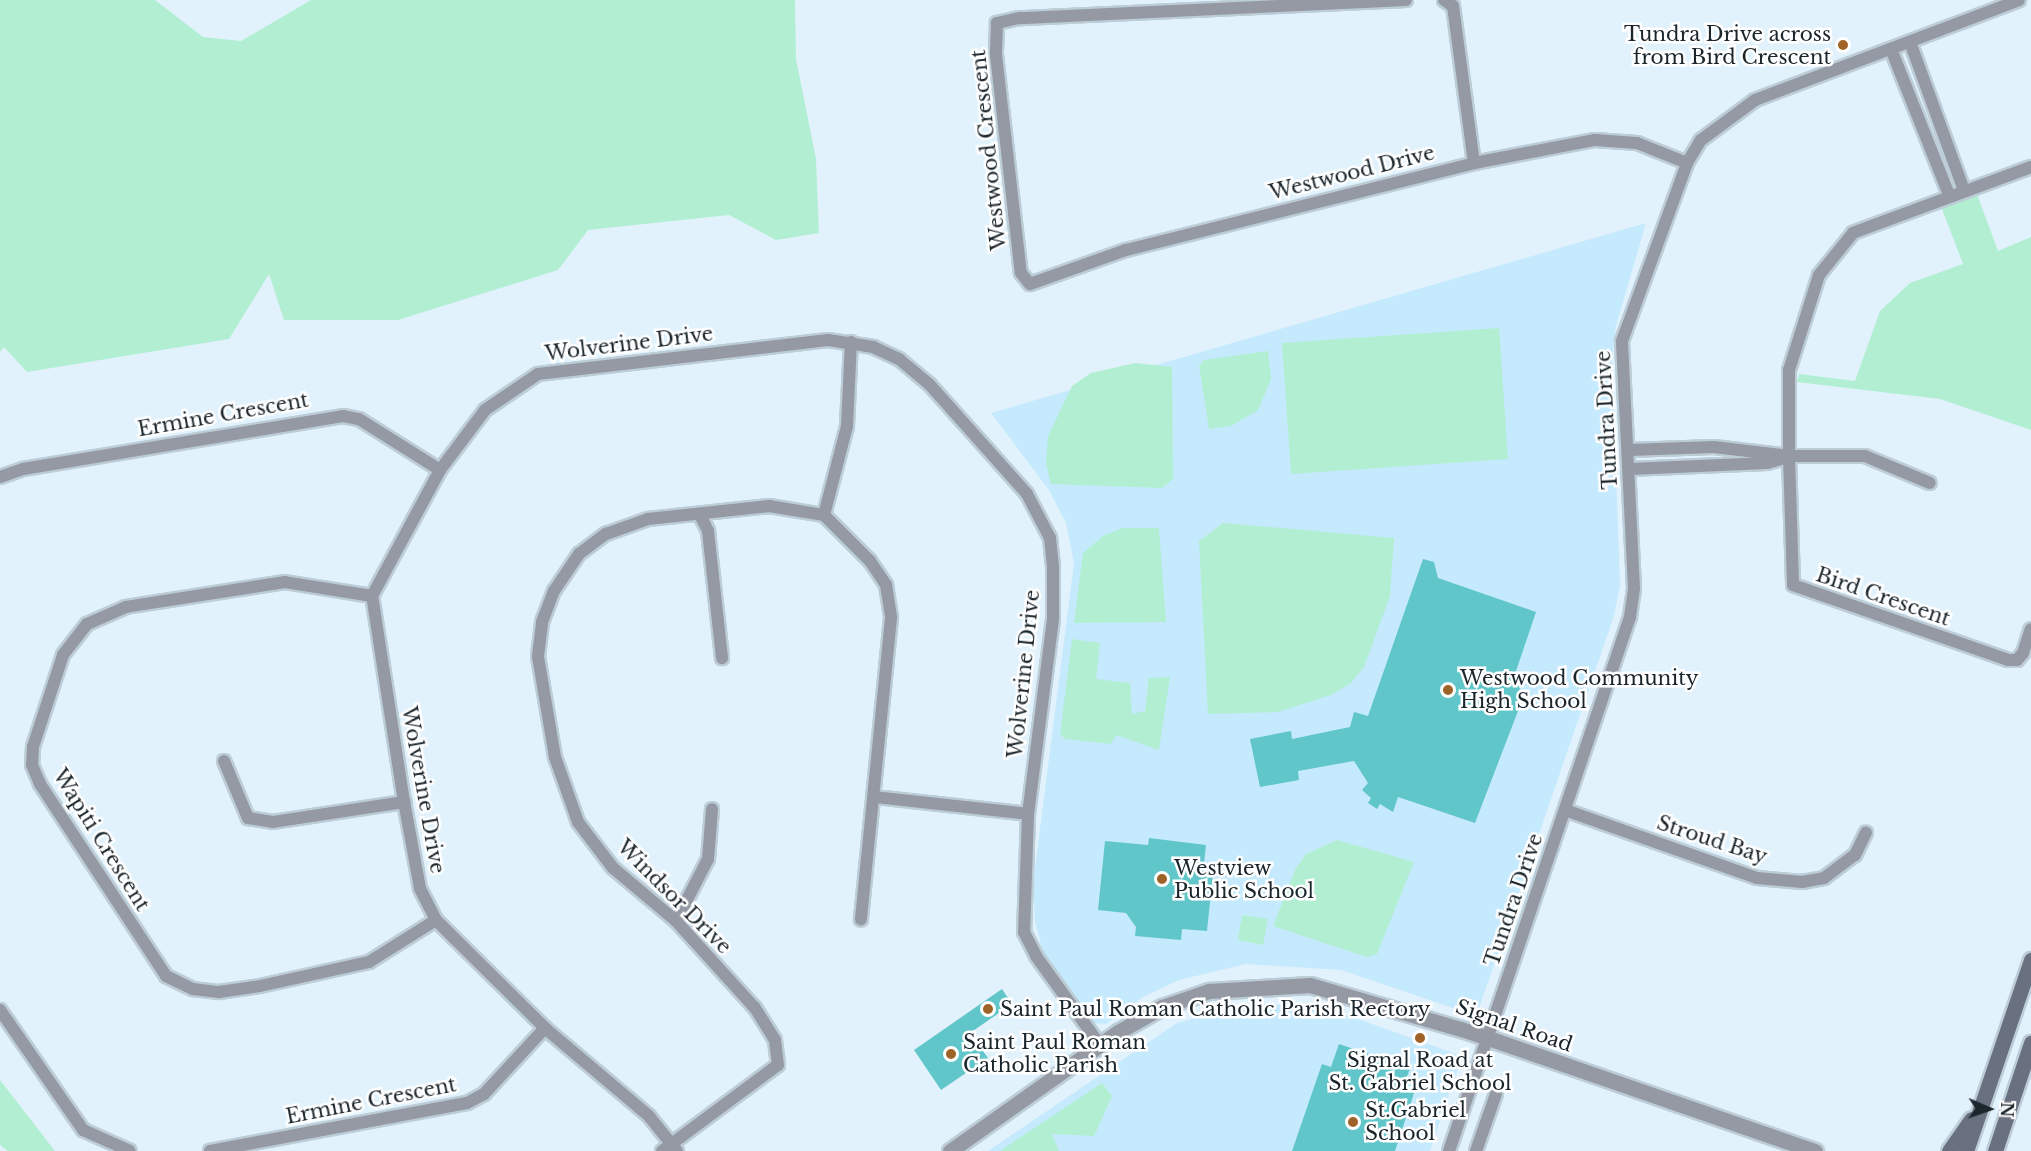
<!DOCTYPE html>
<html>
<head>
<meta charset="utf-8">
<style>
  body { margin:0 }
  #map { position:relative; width:2031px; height:1151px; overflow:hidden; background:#e1f2fc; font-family:"Libre Baskerville",serif }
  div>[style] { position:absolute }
  .built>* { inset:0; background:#c5e9fd }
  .green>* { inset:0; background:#b2efd2 }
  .building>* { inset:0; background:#61c6c9 }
  .roads { filter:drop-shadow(2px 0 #bdcdd7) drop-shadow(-2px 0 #bdcdd7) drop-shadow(0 2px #bdcdd7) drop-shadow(0 -2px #bdcdd7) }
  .minor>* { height:12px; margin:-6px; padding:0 6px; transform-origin:6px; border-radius:6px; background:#9499a3 }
  .tertiary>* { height:15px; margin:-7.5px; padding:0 7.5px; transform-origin:7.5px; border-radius:7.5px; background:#9499a3 }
  .secondary>* { height:15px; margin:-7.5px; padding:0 7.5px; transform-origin:7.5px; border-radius:7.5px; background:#69707f }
  .dots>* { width:16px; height:16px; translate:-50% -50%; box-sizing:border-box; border:3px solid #fff; border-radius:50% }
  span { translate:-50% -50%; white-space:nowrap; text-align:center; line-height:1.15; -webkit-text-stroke:5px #fff; paint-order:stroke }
  .poi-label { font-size:20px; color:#1b262c }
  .right { translate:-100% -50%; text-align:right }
  .left { translate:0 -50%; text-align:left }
  .street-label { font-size:20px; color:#1b262c }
  .north { position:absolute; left:1959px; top:1079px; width:60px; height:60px; -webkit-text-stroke:4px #fff; paint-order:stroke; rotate:92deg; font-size:16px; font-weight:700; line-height:24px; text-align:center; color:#1b262c }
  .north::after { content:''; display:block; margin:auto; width:21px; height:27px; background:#1b262c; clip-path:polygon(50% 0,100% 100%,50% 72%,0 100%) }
</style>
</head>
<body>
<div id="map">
  <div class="built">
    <i style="clip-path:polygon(1646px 223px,1616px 326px,1612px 359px,1620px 586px,1614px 616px,1478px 1011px,1471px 1014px,1341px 970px,1246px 964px,1179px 980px,1143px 997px,1106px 1024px,1095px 1023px,1043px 953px,1035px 921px,1033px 884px,1074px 563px,1066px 523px,1049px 490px,991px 413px)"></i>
    <i style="clip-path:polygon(1251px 1003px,1327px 1008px,1462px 1056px,1430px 1151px,988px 1151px,1177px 1023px)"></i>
  </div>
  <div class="green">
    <i style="clip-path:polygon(0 0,155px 0,203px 37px,241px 41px,311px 0,795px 0,796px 59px,816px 159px,819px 233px,776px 240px,729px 215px,588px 230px,558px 270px,398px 320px,284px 320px,269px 274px,229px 339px,27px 372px,4px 347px,0 352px)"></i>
    <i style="clip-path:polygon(1977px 194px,1998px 251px,2031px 237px,2031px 430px,1940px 399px,1797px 382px,1799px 374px,1855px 381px,1880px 311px,1910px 283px,1963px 264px,1942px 209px)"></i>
    <i style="clip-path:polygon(1499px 328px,1508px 459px,1291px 474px,1282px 343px)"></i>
    <i style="clip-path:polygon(1268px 351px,1271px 379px,1258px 410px,1231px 426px,1209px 429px,1199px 366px,1204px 360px)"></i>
    <i style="clip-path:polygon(1135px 363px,1172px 367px,1173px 479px,1162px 488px,1051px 484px,1046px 463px,1048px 436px,1072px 386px,1091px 373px)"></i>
    <i style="clip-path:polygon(1223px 523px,1394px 538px,1390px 596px,1364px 667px,1351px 683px,1331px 695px,1278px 712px,1208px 714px,1199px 541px)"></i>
    <i style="clip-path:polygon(1122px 528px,1159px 528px,1166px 622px,1074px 623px,1083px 553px,1103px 536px)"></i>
    <i style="clip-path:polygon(1072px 639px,1100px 643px,1096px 679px,1130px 683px,1132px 714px,1145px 711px,1149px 678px,1170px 677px,1159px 750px,1116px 735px,1111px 744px,1065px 739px,1060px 734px)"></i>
    <i style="clip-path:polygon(1337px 840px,1414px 862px,1377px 954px,1367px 957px,1273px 926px,1296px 868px,1306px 854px)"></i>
    <i style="clip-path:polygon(1242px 915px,1268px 919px,1263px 945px,1238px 940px)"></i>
    <i style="clip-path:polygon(0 1080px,55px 1151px,8px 1151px,0 1145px)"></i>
    <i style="clip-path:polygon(1102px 1083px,1112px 1096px,1094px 1136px,1052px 1134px,1059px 1151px,1000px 1151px)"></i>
  </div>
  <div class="building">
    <i style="clip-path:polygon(1423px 559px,1434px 562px,1438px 578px,1536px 612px,1513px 680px,1522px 683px,1517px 696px,1523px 698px,1475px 823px,1398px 797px,1393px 812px,1380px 804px,1377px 809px,1368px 803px,1371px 798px,1362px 790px,1368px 783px,1354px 761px,1298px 771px,1299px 780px,1260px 787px,1250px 739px,1291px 731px,1292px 739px,1350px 727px,1354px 712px,1368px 716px)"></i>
    <i style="clip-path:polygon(1149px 838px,1206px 845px,1204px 863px,1214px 864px,1207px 931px,1182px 929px,1181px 940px,1135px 936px,1136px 927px,1126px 913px,1098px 910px,1105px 841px,1148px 845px)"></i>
    <i style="clip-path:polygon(1002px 989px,1012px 1004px,970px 1033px,988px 1058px,941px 1090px,914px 1050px)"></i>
    <i style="clip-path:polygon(1339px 1044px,1410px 1068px,1403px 1089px,1414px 1093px,1395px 1151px,1292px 1151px,1322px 1064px,1331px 1067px)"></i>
  </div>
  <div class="roads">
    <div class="minor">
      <i style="left:1406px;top:0;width:387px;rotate:177.3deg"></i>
      <i style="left:1019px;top:18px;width:23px;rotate:167deg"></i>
      <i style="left:997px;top:23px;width:32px;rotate:92deg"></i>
      <i style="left:996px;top:55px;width:219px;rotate:83.5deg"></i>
      <i style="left:1021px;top:273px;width:14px;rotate:51deg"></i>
      <i style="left:1030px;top:284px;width:102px;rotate:-19.5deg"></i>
      <i style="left:1126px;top:250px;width:359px;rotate:-14deg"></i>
      <i style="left:1474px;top:163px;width:123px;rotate:-10.8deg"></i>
      <i style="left:1595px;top:140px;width:42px;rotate:4.1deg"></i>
      <i style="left:1637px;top:143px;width:54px;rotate:21.8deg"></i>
      <i style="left:1444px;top:0;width:11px;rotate:34deg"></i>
      <i style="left:1453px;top:6px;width:158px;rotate:82.4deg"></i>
      <i style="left:1910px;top:42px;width:158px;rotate:70deg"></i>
      <i style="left:1891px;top:49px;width:157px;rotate:68.3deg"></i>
      <i style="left:2031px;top:167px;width:190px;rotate:159.7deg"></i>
      <i style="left:1853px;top:233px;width:54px;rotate:129deg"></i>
      <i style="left:1819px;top:275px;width:100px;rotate:107.5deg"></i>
      <i style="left:1789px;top:370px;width:86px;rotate:90deg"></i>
      <i style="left:1789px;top:456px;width:129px;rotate:88.2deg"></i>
      <i style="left:1793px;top:585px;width:228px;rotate:19.2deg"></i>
      <i style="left:2008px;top:660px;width:9px"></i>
      <i style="left:2017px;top:660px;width:9px;rotate:-49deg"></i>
      <i style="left:2023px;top:653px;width:25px;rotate:-72deg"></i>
      <i style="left:1629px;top:450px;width:85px;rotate:-2deg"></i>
      <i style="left:1714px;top:447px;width:76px;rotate:6.8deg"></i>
      <i style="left:1789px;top:456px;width:76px"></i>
      <i style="left:1865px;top:456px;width:70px;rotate:22.6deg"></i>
      <i style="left:1630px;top:469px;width:137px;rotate:-2.5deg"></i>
      <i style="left:1767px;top:463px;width:22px;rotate:-16deg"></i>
      <i style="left:0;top:477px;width:24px;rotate:-19deg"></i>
      <i style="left:23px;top:469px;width:324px;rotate:-9.4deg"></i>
      <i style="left:343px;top:416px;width:16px;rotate:11deg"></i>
      <i style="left:359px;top:419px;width:96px;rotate:32.2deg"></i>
      <i style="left:700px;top:515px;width:18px;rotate:63deg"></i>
      <i style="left:708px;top:531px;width:128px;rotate:83.7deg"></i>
      <i style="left:824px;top:515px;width:92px;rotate:-75.5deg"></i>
      <i style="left:847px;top:426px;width:84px;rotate:-87.3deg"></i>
      <i style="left:372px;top:596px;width:88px;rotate:-170.9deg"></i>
      <i style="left:285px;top:582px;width:161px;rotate:171.1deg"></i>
      <i style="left:126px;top:607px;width:43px;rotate:156.4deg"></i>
      <i style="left:87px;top:624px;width:39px;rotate:128deg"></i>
      <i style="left:63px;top:655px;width:97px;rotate:108.1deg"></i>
      <i style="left:33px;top:747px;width:18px;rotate:93deg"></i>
      <i style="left:32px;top:765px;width:21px;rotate:67deg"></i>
      <i style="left:40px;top:784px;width:230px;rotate:56.7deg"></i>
      <i style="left:166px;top:976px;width:30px;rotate:26deg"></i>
      <i style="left:193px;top:989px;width:26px;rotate:7deg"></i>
      <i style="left:219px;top:992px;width:41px;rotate:-8.3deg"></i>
      <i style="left:260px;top:986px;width:112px;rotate:-12.4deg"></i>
      <i style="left:369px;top:962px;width:79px;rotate:-32.1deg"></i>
      <i style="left:224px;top:761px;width:62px;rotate:67.2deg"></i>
      <i style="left:248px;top:818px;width:25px;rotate:9deg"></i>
      <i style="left:273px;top:822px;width:133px;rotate:-8.7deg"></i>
      <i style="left:875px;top:797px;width:154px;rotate:6.3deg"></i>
      <i style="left:1565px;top:810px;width:204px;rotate:19.5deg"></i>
      <i style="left:1757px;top:878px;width:45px;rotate:5.1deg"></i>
      <i style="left:1802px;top:882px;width:22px;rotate:-10deg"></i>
      <i style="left:1824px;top:878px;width:39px;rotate:-37deg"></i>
      <i style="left:1855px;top:855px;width:25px;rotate:-64deg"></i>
      <i style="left:676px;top:921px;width:70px;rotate:-62.7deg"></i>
      <i style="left:708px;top:859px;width:50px;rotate:-85.4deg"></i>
      <i style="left:0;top:1010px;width:146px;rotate:55.3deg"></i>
      <i style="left:83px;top:1130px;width:51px;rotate:24.1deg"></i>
      <i style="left:210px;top:1151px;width:261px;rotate:-10.6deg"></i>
      <i style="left:467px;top:1103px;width:19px;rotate:-28deg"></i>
      <i style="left:484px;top:1094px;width:90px;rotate:-47.3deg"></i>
      <i style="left:662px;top:1151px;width:144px;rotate:-36.6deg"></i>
      <i style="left:778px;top:1065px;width:25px;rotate:-97deg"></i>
      <i style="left:775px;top:1040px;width:39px;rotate:-122deg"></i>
      <i style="left:754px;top:1007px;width:116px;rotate:-132.2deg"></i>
      <i style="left:676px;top:921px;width:82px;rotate:-139.9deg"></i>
      <i style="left:613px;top:868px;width:58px;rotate:-127.3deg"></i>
      <i style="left:578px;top:822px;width:69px;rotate:-109.5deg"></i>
      <i style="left:555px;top:757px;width:102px;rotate:-99.6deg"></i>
      <i style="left:538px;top:656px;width:34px;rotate:-83deg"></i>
      <i style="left:542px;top:622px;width:33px;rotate:-69deg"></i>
      <i style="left:554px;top:591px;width:45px;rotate:-56deg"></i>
      <i style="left:579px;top:554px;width:34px;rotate:-37deg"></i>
      <i style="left:606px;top:534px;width:45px;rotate:-19.7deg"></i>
      <i style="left:648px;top:519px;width:122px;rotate:-6.1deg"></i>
      <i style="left:769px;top:506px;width:56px;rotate:9.3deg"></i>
      <i style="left:824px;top:515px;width:65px;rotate:45deg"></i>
      <i style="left:870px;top:561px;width:29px;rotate:56deg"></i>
      <i style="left:886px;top:585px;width:33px;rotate:81deg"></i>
      <i style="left:891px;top:618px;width:303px;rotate:95.7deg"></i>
      <i style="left:677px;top:1151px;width:45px;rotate:-128.7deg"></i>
      <i style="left:649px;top:1116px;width:136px;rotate:-139.8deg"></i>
      <i style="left:545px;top:1028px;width:153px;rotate:-135.3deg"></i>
      <i style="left:436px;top:920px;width:36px;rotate:-117deg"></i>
      <i style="left:420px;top:888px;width:87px;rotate:-100.5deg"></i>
      <i style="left:404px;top:802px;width:208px;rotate:-98.8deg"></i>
      <i style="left:372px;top:596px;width:143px;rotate:-61.6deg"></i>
      <i style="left:440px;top:470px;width:75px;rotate:-53.1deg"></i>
      <i style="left:485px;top:410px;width:64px;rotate:-34.2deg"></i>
      <i style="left:538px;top:374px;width:292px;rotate:-6.7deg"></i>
      <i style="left:828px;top:340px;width:46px;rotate:8.8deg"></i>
      <i style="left:873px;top:347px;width:29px;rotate:25deg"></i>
      <i style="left:899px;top:359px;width:40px;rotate:40deg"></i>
      <i style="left:930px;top:385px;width:146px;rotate:48.3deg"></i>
      <i style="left:1027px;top:494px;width:50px;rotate:62.4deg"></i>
      <i style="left:1050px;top:538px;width:29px;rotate:84deg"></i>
      <i style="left:1053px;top:567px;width:52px;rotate:90deg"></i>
      <i style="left:1053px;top:619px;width:197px;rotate:97.3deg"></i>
      <i style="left:1028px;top:814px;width:118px;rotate:91.9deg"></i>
      <i style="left:1024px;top:932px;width:27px;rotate:63deg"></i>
      <i style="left:1036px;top:956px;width:110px;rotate:54.3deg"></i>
      <i style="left:1449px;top:1151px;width:564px;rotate:-71.28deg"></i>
      <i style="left:1630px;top:617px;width:29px;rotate:-82deg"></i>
      <i style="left:1634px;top:588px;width:247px;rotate:-92.8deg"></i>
      <i style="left:1622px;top:341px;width:189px;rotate:-69.9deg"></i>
      <i style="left:1687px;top:163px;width:27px;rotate:-59deg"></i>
      <i style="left:1701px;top:140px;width:67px;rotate:-36.5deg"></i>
      <i style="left:1755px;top:100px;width:282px;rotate:-20.7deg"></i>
      <i style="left:1476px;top:1151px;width:60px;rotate:-70.7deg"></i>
    </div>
    <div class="tertiary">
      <i style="left:950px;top:1151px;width:206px;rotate:-35.3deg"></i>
      <i style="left:1118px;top:1032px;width:51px;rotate:-29.6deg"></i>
      <i style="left:1162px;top:1007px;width:50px;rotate:-18.8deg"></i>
      <i style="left:1209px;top:991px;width:101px;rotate:-3.4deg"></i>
      <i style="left:1310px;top:985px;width:168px;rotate:16.3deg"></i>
      <i style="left:1471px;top:1032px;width:364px;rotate:19.1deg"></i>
    </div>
    <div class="secondary">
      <i style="left:1949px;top:1151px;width:39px;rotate:-55deg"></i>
      <i style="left:1966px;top:1151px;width:202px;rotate:-71.2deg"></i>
      <i style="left:1995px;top:1151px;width:114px;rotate:-71.6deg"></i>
    </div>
  </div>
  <div class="dots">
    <i style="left:1843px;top:45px;background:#a06327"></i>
    <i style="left:1448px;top:690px;background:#a06327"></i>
    <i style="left:1162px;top:879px;background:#a06327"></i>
    <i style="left:988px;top:1009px;background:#a06327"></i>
    <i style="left:1420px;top:1038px;background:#a06327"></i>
    <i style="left:951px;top:1054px;background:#a06327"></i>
    <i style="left:1353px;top:1122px;background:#a06327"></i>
  </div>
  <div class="poi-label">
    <span class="right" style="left:1831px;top:46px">Tundra Drive across<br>from Bird Crescent</span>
    <span class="left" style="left:1460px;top:690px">Westwood Community<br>High School</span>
    <span class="left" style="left:1174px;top:880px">Westview<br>Public School</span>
    <span class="left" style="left:1000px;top:1009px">Saint Paul Roman Catholic Parish Rectory</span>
    <span class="left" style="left:963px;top:1054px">Saint Paul Roman<br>Catholic Parish</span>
    <span style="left:1420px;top:1072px">Signal Road at<br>St. Gabriel School</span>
    <span class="left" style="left:1365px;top:1122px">St.Gabriel<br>School</span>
  </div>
  <div class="street-label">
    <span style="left:989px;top:150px;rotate:-96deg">Westwood Crescent</span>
    <span style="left:1352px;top:173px;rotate:-14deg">Westwood Drive</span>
    <span style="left:629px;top:344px;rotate:-7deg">Wolverine Drive</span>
    <span style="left:223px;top:415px;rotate:-10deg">Ermine Crescent</span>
    <span style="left:1607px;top:420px;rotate:-93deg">Tundra Drive</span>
    <span style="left:1883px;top:597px;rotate:19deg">Bird Crescent</span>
    <span style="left:1024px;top:674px;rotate:-84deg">Wolverine Drive</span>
    <span style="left:423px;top:790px;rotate:80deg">Wolverine Drive</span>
    <span style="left:101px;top:840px;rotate:58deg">Wapiti Crescent</span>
    <span style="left:1712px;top:840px;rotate:18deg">Stroud Bay</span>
    <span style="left:674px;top:897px;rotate:45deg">Windsor Drive</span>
    <span style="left:1514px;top:900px;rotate:-71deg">Tundra Drive</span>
    <span style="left:1514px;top:1026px;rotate:19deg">Signal Road</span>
    <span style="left:371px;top:1101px;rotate:-11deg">Ermine Crescent</span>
  </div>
  <div class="north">N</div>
</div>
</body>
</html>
